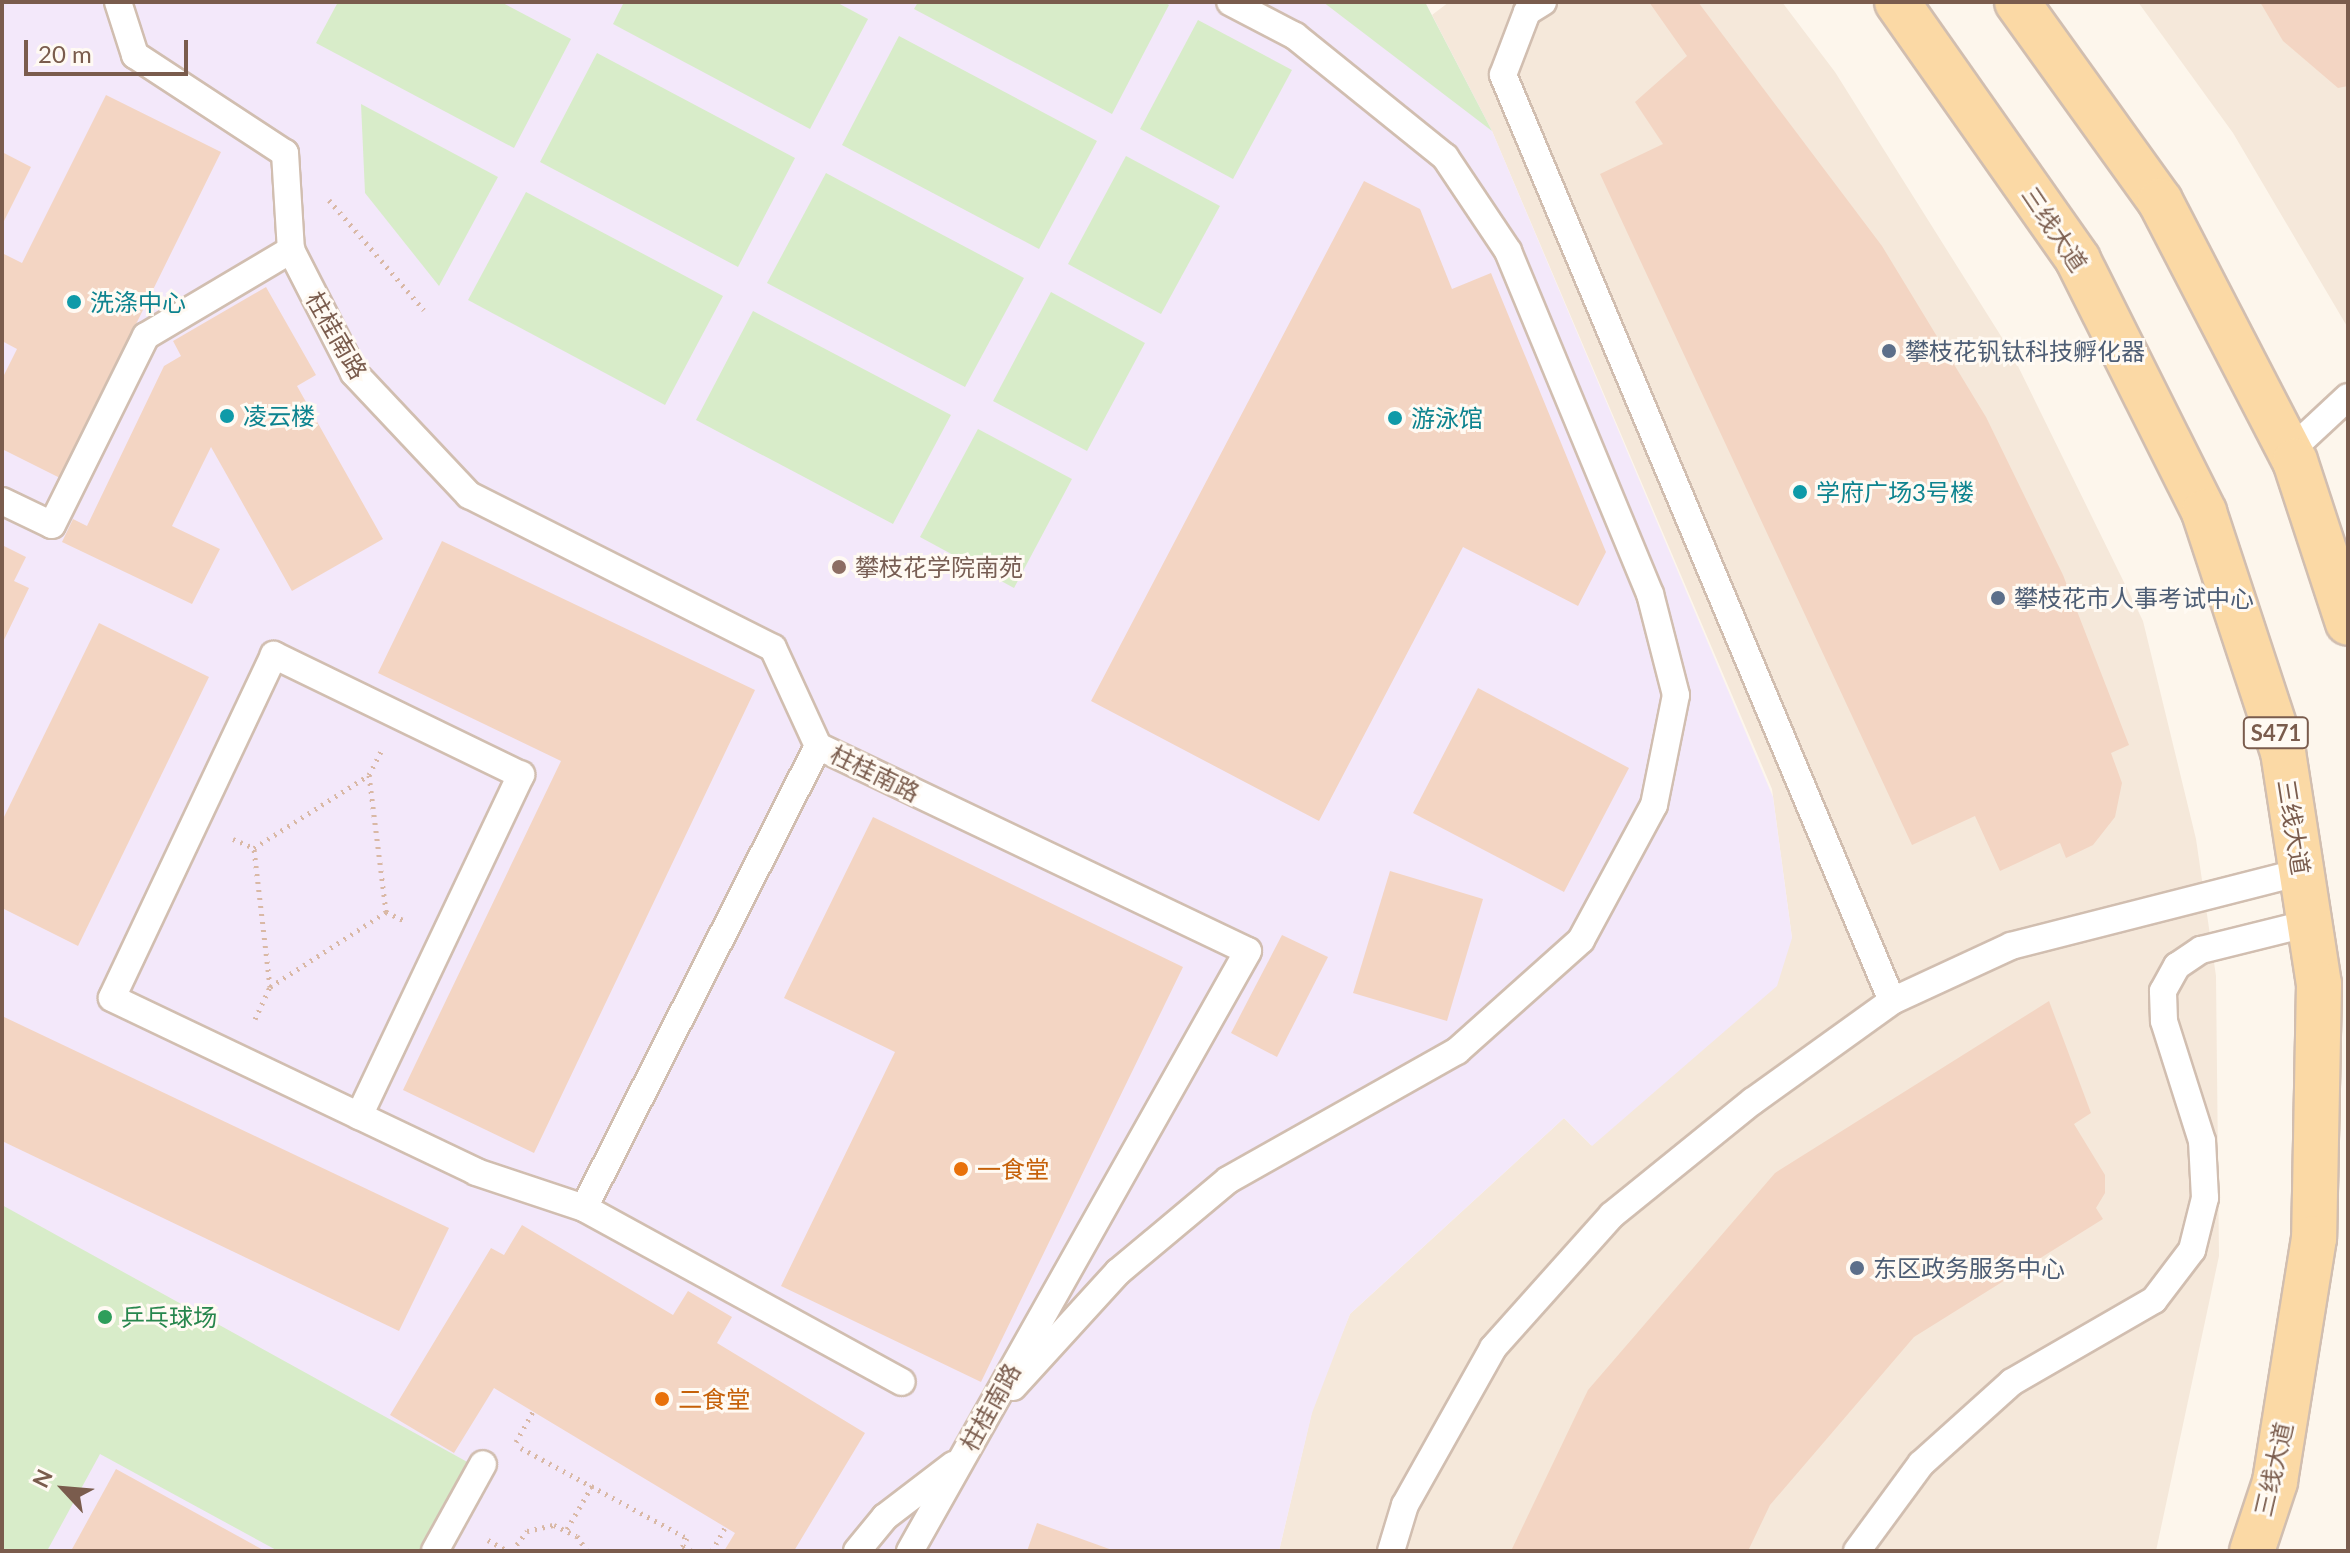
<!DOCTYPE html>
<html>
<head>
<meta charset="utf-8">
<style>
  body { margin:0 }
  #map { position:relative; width:2350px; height:1553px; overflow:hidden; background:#fdf6ec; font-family:Lato,"Noto Sans SC",sans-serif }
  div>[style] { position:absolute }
  .residential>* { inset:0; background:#f5e8da }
  .education>* { inset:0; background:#f3e8fa }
  .green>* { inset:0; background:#d8ecc9 }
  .building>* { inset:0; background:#f3d5c3 }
  .path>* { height:5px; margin-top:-2.5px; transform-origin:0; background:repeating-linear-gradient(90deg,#d9b8a5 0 2px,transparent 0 8px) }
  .roads { filter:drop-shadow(2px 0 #d1beb0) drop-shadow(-2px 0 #d1beb0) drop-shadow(0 2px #d1beb0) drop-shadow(0 -2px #d1beb0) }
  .service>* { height:26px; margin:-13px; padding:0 13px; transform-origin:13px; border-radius:13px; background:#fff }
  .primary>* { height:44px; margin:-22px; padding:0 22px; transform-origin:22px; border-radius:22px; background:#fbd9a5 }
  .dots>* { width:22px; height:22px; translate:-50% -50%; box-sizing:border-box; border:4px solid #fffaf3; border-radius:50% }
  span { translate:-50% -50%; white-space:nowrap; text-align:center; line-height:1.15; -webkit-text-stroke:6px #fffaf3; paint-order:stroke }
  .shield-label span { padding:2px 6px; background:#fffaf3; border:2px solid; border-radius:6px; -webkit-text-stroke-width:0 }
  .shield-label { font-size:22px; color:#7a5c4d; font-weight:700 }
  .street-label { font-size:24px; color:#7a5c4d }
  .culture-label { font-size:24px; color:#0d838f }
  .left { translate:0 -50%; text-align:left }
  .service-label { font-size:24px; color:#4e5e75 }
  .education-label { font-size:24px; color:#785e54 }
  .food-label { font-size:24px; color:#c56008 }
  .leisure-label { font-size:24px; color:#27864d }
  .frame { position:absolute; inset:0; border:4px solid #7a5c4d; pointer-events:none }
  .north { position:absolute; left:24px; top:1449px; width:80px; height:80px; -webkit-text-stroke:6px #fffaf3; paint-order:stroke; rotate:296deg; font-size:22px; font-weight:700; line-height:32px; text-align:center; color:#7a5c4d }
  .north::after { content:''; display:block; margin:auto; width:28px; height:36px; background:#7a5c4d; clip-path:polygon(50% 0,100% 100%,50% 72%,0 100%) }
  .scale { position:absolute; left:24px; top:40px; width:164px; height:36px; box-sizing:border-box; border:4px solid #7a5c4d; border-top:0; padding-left:10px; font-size:24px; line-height:28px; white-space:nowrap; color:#7a5c4d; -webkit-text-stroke:6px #fffaf3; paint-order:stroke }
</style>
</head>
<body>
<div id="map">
  <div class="residential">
    <i style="clip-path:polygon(1449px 2px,1782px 2px,1835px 72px,2011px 352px,2143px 621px,2196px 839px,2216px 976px,2219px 1256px,2156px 1551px,1279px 1551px,1314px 1403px,1350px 1314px,1564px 1118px,1591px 1145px,1792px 938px,1772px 789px,1492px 131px,1432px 15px)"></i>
    <i style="clip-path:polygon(2138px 2px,2348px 2px,2348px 328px,2233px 133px)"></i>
  </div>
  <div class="education">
    <i style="clip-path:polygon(2px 2px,1425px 2px,1492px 131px,1773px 797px,1792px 938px,1777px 986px,1592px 1146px,1564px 1118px,1350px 1314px,1312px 1413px,1279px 1551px,2px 1551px)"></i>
  </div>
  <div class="green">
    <i style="clip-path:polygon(338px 2px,501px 2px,571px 39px,514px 148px,316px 43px)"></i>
    <i style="clip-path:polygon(624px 2px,836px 2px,868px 19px,810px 129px,613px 24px)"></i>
    <i style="clip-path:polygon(918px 2px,1164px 2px,1169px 5px,1112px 114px,914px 9px)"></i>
    <i style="clip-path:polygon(1323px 2px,1425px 2px,1492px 131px)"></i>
    <i style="clip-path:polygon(1198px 20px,1292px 70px,1233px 179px,1140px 129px)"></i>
    <i style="clip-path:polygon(899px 36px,1097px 141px,1039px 249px,842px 145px)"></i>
    <i style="clip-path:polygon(597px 53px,795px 158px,738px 267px,540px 162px)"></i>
    <i style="clip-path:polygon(361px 104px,498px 177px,439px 286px,365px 193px)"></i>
    <i style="clip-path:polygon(1126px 156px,1220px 206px,1161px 314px,1068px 264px)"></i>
    <i style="clip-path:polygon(826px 173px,1024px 278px,965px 387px,767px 283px)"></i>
    <i style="clip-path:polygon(526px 192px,723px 296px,665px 405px,468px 300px)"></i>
    <i style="clip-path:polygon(1051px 292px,1145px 343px,1087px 451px,993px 401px)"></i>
    <i style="clip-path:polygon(753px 311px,951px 415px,893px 524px,696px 420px)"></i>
    <i style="clip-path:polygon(978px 429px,1072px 479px,1014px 588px,920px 537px)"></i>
    <i style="clip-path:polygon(2px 1205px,480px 1469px,435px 1551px,278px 1551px,100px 1454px,47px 1551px,2px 1551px)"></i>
  </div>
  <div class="building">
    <i style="clip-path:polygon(1649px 2px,1698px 2px,1882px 246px,1986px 417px,2063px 575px,2129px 745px,2111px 753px,2122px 783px,2115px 817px,2093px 845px,2066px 858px,2060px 843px,2000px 871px,1975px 816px,1912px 845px,1600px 174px,1663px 144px,1635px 102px,1687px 56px)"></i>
    <i style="clip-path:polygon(2260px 2px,2348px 2px,2348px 86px,2338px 88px,2283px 41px)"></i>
    <i style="clip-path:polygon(106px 95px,221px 152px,60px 478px,2px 449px,2px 379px,17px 349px,2px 341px,2px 253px,22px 263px)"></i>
    <i style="clip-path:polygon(2px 152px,31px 167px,2px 225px)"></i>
    <i style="clip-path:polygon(1364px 181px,1420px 209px,1452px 289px,1491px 273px,1606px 552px,1578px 606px,1463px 547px,1319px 821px,1091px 701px)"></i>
    <i style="clip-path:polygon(266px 287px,316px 375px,297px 386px,383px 539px,292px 591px,211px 447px,172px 526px,220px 549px,192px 604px,62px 542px,73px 519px,87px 526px,164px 366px,181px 356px,173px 341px)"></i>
    <i style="clip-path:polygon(442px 541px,755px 690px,534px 1153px,403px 1090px,561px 761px,378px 673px)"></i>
    <i style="clip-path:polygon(2px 545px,26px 557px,14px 581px,29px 588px,2px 644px)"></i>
    <i style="clip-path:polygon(99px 623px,209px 677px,78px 946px,2px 908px,2px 821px)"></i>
    <i style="clip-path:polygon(1478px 688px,1629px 768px,1564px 892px,1413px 813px)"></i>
    <i style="clip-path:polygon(873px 817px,1183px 967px,981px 1382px,781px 1286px,895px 1052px,784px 998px)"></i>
    <i style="clip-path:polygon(1390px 871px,1483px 899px,1447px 1021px,1353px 993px)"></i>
    <i style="clip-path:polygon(1282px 935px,1328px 957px,1277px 1057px,1231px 1033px)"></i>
    <i style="clip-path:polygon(2049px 1001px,2091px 1113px,2074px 1124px,2105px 1175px,2105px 1193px,2096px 1208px,2103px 1219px,1914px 1337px,1770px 1505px,1748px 1551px,1511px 1551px,1588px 1390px,1775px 1173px)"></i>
    <i style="clip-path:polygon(2px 1016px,449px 1228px,399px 1331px,2px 1141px)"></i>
    <i style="clip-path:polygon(522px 1225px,673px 1315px,688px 1291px,732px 1317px,717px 1343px,865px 1433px,794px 1551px,724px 1551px,735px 1533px,494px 1388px,454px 1453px,390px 1415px,491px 1248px,504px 1255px)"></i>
    <i style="clip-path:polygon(116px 1469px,265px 1551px,71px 1551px)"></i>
    <i style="clip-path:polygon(1037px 1523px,1115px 1551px,1027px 1551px)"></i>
  </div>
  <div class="path">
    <i style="left:329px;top:200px;width:145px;rotate:49.2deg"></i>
    <i style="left:369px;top:775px;width:138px;rotate:82.9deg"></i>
    <i style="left:386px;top:912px;width:138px;rotate:147.1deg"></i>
    <i style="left:270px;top:987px;width:140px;rotate:-96.6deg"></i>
    <i style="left:254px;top:848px;width:136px;rotate:-32.4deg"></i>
    <i style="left:369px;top:775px;width:27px;rotate:-63deg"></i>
    <i style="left:233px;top:839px;width:23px;rotate:23deg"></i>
    <i style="left:386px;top:912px;width:23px;rotate:25deg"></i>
    <i style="left:255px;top:1019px;width:35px;rotate:-65deg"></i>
    <i style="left:516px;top:1442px;width:35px;rotate:-61deg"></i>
    <i style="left:521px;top:1448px;width:189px;rotate:28.5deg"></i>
    <i style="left:687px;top:1538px;width:15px;rotate:118deg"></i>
    <i style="left:567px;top:1529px;width:50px;rotate:-59.8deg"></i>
    <i style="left:488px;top:1540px;width:23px;rotate:29deg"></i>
    <i style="left:683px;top:1546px;width:10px;rotate:29deg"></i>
    <i style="left:512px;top:1551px;width:25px;rotate:-53deg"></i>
    <i style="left:527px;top:1531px;width:28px;rotate:-13deg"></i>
    <i style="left:554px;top:1525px;width:25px;rotate:26deg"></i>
    <i style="left:577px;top:1536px;width:18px;rotate:56deg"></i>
    <i style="left:712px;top:1551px;width:26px;rotate:-61deg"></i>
  </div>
  <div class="roads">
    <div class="service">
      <i style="left:118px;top:2px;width:56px;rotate:72.2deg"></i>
      <i style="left:135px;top:55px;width:179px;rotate:33.2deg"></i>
      <i style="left:285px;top:153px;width:97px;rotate:86.5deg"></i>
      <i style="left:291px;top:250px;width:138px;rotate:62.9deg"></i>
      <i style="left:354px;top:373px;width:168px;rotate:46.7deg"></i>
      <i style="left:469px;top:495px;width:340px;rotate:26.7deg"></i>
      <i style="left:773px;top:648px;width:108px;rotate:65.3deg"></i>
      <i style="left:818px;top:746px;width:476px;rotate:25.5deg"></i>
      <i style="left:1248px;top:951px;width:689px;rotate:119.39deg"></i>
      <i style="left:1543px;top:2px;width:19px;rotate:148deg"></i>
      <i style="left:1527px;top:12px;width:67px;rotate:110.9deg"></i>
      <i style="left:1503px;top:75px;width:1004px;rotate:67.21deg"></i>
      <i style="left:2290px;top:451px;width:79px;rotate:-43deg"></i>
      <i style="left:2px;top:501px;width:55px;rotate:25.6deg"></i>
      <i style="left:52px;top:525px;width:211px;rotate:-63.6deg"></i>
      <i style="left:146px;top:336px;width:169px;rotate:-30.7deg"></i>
      <i style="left:818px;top:746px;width:518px;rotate:116.86deg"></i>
      <i style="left:584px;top:1208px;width:362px;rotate:28.7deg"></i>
      <i style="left:359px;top:1116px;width:378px;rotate:-64.6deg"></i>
      <i style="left:521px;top:775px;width:275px;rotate:-154.1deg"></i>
      <i style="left:274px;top:655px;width:379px;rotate:115.3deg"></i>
      <i style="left:112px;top:998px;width:403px;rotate:25.5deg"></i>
      <i style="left:476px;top:1172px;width:114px;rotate:18.4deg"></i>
      <i style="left:1013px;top:1387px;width:156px;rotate:-47.6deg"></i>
      <i style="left:1118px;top:1272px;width:143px;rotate:-39.9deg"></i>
      <i style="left:1228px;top:1180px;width:263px;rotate:-29.4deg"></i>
      <i style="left:1457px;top:1051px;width:166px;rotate:-41.8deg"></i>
      <i style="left:1581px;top:940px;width:153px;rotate:-61.6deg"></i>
      <i style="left:1654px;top:805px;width:112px;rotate:-78.7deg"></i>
      <i style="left:1676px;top:695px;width:104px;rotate:-104.4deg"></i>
      <i style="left:1650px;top:594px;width:371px;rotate:-112.5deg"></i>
      <i style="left:1508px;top:251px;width:113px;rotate:-123.8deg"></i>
      <i style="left:1445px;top:157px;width:193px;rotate:-141.1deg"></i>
      <i style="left:1295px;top:36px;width:73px;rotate:-152.4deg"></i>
      <i style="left:435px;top:1551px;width:99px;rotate:-61.1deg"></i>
      <i style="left:857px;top:1551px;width:44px;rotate:-50.5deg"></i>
      <i style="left:885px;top:1517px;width:86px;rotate:-37.4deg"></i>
      <i style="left:1391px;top:1551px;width:48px;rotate:-73.1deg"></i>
      <i style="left:1405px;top:1505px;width:180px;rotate:-60.7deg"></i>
      <i style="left:1493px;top:1348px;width:178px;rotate:-48.2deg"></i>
      <i style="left:1612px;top:1215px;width:181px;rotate:-39deg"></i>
      <i style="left:1753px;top:1101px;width:171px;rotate:-35.7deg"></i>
      <i style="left:1892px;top:1001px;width:131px;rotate:-24.8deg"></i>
      <i style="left:2011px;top:946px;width:299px;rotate:-14.3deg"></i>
      <i style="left:1857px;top:1551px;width:108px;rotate:-53.7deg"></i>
      <i style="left:1921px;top:1464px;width:122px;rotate:-42deg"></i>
      <i style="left:2012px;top:1382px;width:164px;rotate:-30deg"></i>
      <i style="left:2154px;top:1300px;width:63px;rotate:-52.8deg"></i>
      <i style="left:2192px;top:1250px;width:54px;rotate:-76deg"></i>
      <i style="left:2205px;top:1198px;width:57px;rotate:-93deg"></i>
      <i style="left:2202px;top:1141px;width:126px;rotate:-107.6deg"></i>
      <i style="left:2164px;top:1021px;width:30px;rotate:-92deg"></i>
      <i style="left:2163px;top:991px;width:29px;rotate:-61deg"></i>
      <i style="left:2177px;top:966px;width:29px;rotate:-34deg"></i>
      <i style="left:2201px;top:950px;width:112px;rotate:-13.9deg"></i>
    </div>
    <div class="primary">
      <i style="left:1897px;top:2px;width:315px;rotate:54.9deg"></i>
      <i style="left:2078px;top:260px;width:282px;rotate:63.4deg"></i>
      <i style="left:2204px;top:512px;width:253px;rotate:71.8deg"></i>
      <i style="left:2283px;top:752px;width:235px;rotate:81.2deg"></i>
      <i style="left:2319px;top:984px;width:254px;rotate:91.1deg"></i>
      <i style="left:2314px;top:1238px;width:247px;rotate:99.1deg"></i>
      <i style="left:2275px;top:1482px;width:73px;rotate:108.4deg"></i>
      <i style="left:2017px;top:2px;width:245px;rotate:54.3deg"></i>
      <i style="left:2160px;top:201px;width:293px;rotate:62.6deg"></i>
      <i style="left:2295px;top:461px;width:170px;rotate:71.9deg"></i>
    </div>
  </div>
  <div class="dots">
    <i style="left:74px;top:302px;background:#0f9aa8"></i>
    <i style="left:1889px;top:351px;background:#5c6f8a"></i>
    <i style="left:227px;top:416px;background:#0f9aa8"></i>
    <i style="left:1395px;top:418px;background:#0f9aa8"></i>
    <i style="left:1800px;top:492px;background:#0f9aa8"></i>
    <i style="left:839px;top:567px;background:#8d6e63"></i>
    <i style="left:1998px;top:598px;background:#5c6f8a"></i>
    <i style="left:961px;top:1169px;background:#e8710a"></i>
    <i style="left:1857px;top:1268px;background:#5c6f8a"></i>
    <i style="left:105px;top:1317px;background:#2e9e5b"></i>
    <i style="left:662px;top:1399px;background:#e8710a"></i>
  </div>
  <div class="shield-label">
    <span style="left:2276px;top:733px">S471</span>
  </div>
  <div class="street-label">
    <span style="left:2055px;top:229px;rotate:56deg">三线大道</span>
    <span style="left:337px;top:335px;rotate:60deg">柱桂南路</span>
    <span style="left:875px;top:773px;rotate:26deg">柱桂南路</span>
    <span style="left:2294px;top:827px;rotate:81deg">三线大道</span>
    <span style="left:990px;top:1407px;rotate:-61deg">柱桂南路</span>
    <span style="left:2273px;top:1469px;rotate:-77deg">三线大道</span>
  </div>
  <div class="culture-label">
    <span class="left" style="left:90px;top:302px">洗涤中心</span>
    <span class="left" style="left:243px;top:416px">凌云楼</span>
    <span class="left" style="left:1411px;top:418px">游泳馆</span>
    <span class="left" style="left:1816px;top:492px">学府广场3号楼</span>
  </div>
  <div class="service-label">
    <span class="left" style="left:1905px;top:351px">攀枝花钒钛科技孵化器</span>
    <span class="left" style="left:2014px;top:598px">攀枝花市人事考试中心</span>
    <span class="left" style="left:1873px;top:1268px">东区政务服务中心</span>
  </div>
  <div class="education-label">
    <span class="left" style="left:855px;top:567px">攀枝花学院南苑</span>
  </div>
  <div class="food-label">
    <span class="left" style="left:977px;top:1169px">一食堂</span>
    <span class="left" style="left:678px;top:1399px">二食堂</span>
  </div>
  <div class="leisure-label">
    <span class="left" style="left:121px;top:1317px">乒乓球场</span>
  </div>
  <div class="frame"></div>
  <div class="north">N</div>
  <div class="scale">20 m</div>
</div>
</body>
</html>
